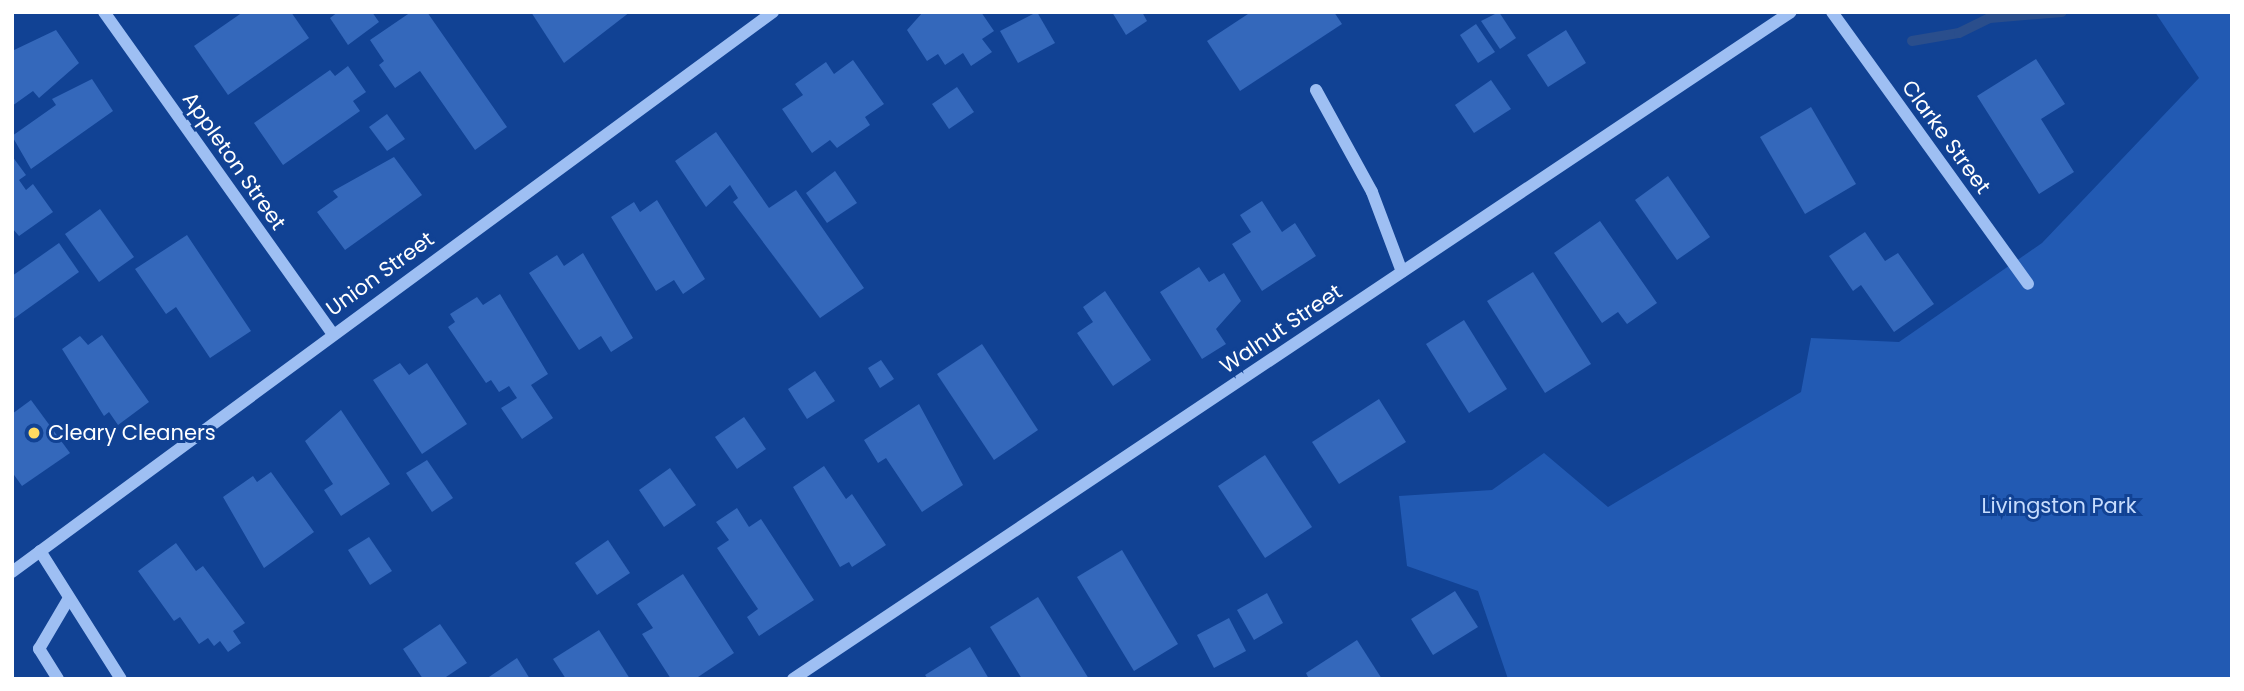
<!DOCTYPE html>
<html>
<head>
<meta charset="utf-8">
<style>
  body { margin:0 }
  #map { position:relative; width:2244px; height:691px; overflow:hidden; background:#114294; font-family:Poppins,sans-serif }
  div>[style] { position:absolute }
  .green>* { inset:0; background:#225ab3 }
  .stream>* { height:10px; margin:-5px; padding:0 5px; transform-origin:5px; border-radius:5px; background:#2a4e8c }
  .building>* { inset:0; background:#3468bb }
  .minor>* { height:12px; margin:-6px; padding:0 6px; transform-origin:6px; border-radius:6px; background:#9ebff3 }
  .dots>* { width:19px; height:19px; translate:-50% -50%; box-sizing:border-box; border:4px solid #114294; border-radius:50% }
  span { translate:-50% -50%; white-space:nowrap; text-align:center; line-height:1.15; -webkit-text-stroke:6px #114294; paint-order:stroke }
  .street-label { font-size:21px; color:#fff }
  .poi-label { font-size:21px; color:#fff }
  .left { translate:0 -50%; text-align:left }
  .park-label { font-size:21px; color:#c6dcfd }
  .frame { position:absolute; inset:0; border:14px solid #fff; pointer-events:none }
</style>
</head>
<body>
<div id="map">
  <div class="green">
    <i style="clip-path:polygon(2155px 12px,2232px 12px,2232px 679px,1508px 679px,1478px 591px,1407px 566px,1399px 496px,1492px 490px,1544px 453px,1608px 507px,1801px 392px,1811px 338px,1899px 342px,2042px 243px,2199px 78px)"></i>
  </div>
  <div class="stream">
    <i style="left:1912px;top:41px;width:48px;rotate:-9.7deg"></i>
    <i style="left:1959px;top:33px;width:34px;rotate:-26deg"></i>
    <i style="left:1990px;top:18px;width:72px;rotate:-4.8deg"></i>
  </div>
  <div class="building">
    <i style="clip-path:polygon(243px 12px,291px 12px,309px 38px,228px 95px,194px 46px)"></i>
    <i style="clip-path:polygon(338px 12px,372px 12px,379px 22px,348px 45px,330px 18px)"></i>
    <i style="clip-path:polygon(411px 12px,427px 12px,507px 127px,475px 150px,420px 71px,395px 88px,379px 65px,384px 61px,370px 40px)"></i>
    <i style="clip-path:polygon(531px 12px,630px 12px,564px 63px)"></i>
    <i style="clip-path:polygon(923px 12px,981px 12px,994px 31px,982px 39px,992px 52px,971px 66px,963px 53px,945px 65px,938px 54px,927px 61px,907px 30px)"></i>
    <i style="clip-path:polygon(1037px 12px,1055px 43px,1018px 63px,1000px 31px)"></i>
    <i style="clip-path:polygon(1112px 12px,1142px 12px,1147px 21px,1126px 35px)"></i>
    <i style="clip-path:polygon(1251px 12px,1334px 12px,1342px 24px,1240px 91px,1207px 41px)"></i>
    <i style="clip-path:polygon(1499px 12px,1516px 38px,1500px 49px,1481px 21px)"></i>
    <i style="clip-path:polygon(1476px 24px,1495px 52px,1478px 63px,1460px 35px)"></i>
    <i style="clip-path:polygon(56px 30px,79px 63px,39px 98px,33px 91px,12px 106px,12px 51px)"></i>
    <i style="clip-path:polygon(1566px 30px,1586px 63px,1548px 87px,1527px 55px)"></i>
    <i style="clip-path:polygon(2036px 59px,2065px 104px,2041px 119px,2074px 172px,2039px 194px,1977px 96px)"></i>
    <i style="clip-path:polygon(853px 60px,884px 104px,865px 117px,870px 125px,837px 148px,830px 140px,812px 153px,782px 109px,803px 95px,795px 84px,826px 62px,834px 74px)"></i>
    <i style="clip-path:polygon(348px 66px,366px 92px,353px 101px,360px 111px,283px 165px,254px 123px,330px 70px,335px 76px)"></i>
    <i style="clip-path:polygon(92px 79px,113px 111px,31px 169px,12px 136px,56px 105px,52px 99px)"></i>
    <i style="clip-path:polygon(1491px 80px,1511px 109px,1474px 133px,1455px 105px)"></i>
    <i style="clip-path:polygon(957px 87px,974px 112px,949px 129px,932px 104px)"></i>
    <i style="clip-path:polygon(1811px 107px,1856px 184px,1805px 214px,1760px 137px)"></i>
    <i style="clip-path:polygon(387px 114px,405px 139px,387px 151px,369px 127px)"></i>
    <i style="clip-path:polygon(716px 132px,769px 208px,796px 190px,864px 288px,820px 318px,733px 202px,738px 198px,730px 185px,706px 207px,675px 161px)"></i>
    <i style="clip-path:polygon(12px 156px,26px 175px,19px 180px,26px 190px,33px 184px,53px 212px,19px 236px,12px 228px)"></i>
    <i style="clip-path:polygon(394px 157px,422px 195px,345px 250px,317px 212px,338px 197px,333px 191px)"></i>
    <i style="clip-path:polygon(835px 171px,857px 203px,827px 223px,806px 193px)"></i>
    <i style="clip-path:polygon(1668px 176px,1710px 237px,1677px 260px,1635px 200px)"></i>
    <i style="clip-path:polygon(657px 200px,705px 279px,683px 294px,674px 280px,656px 291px,611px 217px,634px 202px,640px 212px)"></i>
    <i style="clip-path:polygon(1262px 201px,1282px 232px,1295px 223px,1316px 256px,1262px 291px,1232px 244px,1251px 232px,1240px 215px)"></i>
    <i style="clip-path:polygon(100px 209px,134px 257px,99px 282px,65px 234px)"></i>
    <i style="clip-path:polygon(1600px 221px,1657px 303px,1627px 324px,1618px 312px,1602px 323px,1554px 253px)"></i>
    <i style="clip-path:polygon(1865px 232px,1885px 261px,1898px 253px,1934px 304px,1894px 332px,1861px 285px,1853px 291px,1829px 256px)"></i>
    <i style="clip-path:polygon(187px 235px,251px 331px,210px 358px,176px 307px,166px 314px,135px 269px)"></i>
    <i style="clip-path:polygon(59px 243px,79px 272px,12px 320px,12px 276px)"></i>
    <i style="clip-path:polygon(583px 253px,633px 338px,611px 352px,601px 336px,579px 350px,529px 273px,557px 255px,564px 266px)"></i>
    <i style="clip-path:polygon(1199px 267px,1209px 282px,1224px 273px,1241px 301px,1216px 329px,1226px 344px,1202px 359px,1160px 292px)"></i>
    <i style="clip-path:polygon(1533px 272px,1591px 364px,1545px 393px,1487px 301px)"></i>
    <i style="clip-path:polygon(1105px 291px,1151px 360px,1113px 386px,1077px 333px,1093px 322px,1083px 307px)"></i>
    <i style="clip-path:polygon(500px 294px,548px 374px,531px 385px,553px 418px,522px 439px,501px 408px,517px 398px,509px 386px,499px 392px,491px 380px,486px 383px,448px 327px,455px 322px,450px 314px,477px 297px,483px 305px)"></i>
    <i style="clip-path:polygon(1464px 320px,1507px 389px,1469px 413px,1426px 344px)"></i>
    <i style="clip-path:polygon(102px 335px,149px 402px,118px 425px,109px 412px,104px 416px,62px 349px,80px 336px,88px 345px)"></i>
    <i style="clip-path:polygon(982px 344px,1038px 430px,994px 460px,937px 374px)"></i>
    <i style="clip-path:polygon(881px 360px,894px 379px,880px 388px,868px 368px)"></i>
    <i style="clip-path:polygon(400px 363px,409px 375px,427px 363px,467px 424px,422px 454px,373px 380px)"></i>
    <i style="clip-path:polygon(815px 371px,835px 401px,807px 419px,788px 389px)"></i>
    <i style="clip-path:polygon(1379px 399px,1406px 442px,1339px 484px,1312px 442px)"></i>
    <i style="clip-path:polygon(31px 400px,70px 453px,22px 486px,12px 472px,12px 414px)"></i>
    <i style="clip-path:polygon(919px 404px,963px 485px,922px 512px,886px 458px,878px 463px,864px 440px)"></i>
    <i style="clip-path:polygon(341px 410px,390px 484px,341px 516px,324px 490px,333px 484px,305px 441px)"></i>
    <i style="clip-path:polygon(744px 417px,766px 449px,737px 469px,715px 437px)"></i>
    <i style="clip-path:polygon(1265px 455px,1312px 527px,1265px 558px,1218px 486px)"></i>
    <i style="clip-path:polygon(427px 460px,453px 498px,432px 512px,406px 473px)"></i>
    <i style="clip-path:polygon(824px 466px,846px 499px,852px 494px,886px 545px,852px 567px,849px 562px,840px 567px,793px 487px)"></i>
    <i style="clip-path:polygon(670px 468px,696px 505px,664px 527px,639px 490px)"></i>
    <i style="clip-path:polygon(271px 472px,314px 532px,264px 568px,223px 497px,253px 476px,257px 482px)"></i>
    <i style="clip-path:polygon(737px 508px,749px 527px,761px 519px,814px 600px,759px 636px,747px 617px,758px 609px,717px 548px,729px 540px,716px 522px)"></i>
    <i style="clip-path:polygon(369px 537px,392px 571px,370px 585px,348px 550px)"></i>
    <i style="clip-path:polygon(608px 540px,630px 573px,597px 595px,575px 563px)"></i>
    <i style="clip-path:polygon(176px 543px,196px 571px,203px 566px,245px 623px,233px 631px,241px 643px,228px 652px,220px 641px,214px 646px,208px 638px,199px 644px,180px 617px,174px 621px,138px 571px)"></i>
    <i style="clip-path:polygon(1122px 550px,1178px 644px,1134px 671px,1077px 577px)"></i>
    <i style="clip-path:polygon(683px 574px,734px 653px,695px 679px,671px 679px,642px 634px,653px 628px,637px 604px)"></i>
    <i style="clip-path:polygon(1455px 591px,1478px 627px,1433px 655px,1411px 619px)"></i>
    <i style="clip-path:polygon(1267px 593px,1283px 623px,1254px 640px,1237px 610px)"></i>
    <i style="clip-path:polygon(1038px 597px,1089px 679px,1022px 679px,990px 627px)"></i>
    <i style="clip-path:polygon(1229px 618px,1246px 651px,1214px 668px,1197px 635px)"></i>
    <i style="clip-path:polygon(440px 624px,467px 663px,443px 679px,423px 679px,403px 649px)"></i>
    <i style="clip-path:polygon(599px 630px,630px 679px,566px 679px,553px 659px)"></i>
    <i style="clip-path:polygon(1357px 640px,1382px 679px,1309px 679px,1306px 673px)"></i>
    <i style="clip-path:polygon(970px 647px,989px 679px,928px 679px,925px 675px)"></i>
    <i style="clip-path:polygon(517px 658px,530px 679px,486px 679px)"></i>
  </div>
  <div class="minor">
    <i style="left:104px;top:12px;width:394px;rotate:54.6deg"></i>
    <i style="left:1832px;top:12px;width:335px;rotate:54.2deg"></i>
    <i style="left:1316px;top:90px;width:116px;rotate:61.2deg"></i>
    <i style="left:1372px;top:192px;width:85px;rotate:69.4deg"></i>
    <i style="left:40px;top:551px;width:151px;rotate:57.7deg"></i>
    <i style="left:12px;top:572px;width:945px;rotate:-36.35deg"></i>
    <i style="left:58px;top:679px;width:36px;rotate:-122deg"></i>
    <i style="left:39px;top:649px;width:59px;rotate:-59.5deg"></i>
    <i style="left:793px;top:679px;width:1200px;rotate:-33.76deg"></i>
  </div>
  <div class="dots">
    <i style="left:34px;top:433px;background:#ffdb61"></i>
  </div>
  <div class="street-label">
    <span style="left:1946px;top:137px;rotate:54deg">Clarke Street</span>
    <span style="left:234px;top:161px;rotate:55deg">Appleton Street</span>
    <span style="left:380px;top:274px;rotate:-36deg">Union Street</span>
    <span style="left:1281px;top:329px;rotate:-34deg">Walnut Street</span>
  </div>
  <div class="poi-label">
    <span class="left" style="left:48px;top:433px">Cleary Cleaners</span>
  </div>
  <div class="park-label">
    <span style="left:2059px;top:506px">Livingston Park</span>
  </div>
  <div class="frame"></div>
</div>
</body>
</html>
